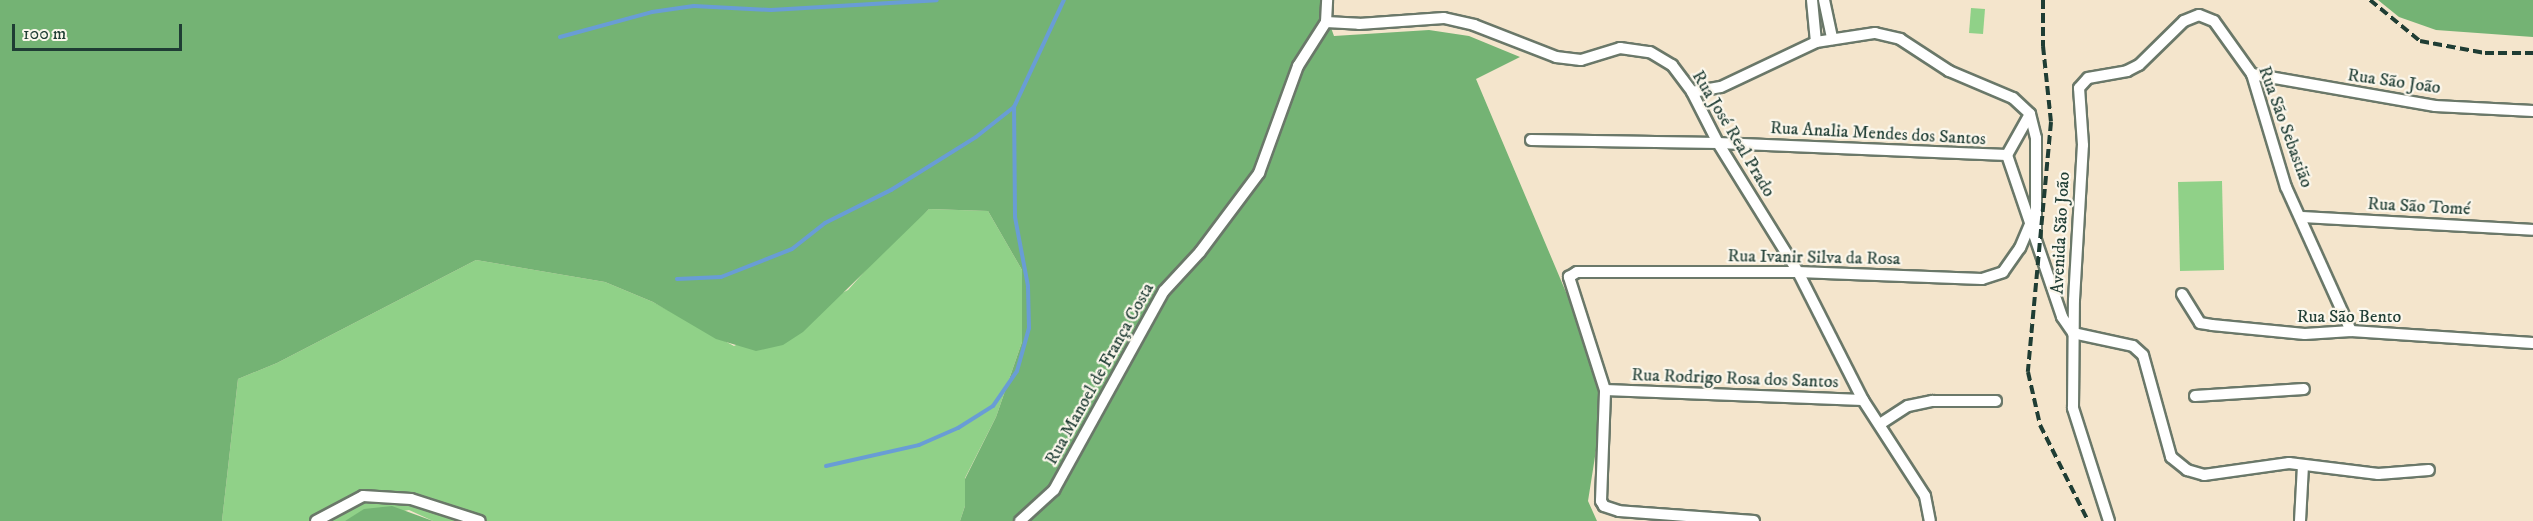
<!DOCTYPE html>
<html>
<head>
<meta charset="utf-8">
<style>
  body { margin:0 }
  #map { position:relative; width:2533px; height:521px; overflow:hidden; background:#f4e5cc; font-family:"IM FELL DW Pica",serif }
  div>[style] { position:absolute }
  .green>* { inset:0; background:#90d188 }
  .forest>* { inset:0; background:#74b374 }
  .stream>* { height:4px; margin:-2px; padding:0 2px; transform-origin:2px; border-radius:2px; background:#699dd5 }
  .roads { filter:drop-shadow(2px 0 #6a7869) drop-shadow(-2px 0 #6a7869) drop-shadow(0 2px #6a7869) drop-shadow(0 -2px #6a7869) }
  .minor>* { height:10px; margin:-5px; padding:0 5px; transform-origin:5px; border-radius:5px; background:#fff }
  .rail>* { height:4px; margin-top:-2px; transform-origin:0; background:repeating-linear-gradient(90deg,#1f3d34 0 9px,transparent 0 13.5px) }
  span { translate:-50% -50%; white-space:nowrap; text-align:center; line-height:1.15; -webkit-text-stroke:4.5px #fbf7ec; paint-order:stroke }
  .street-label { font-size:18px; color:#1f3d34 }
  .scale { position:absolute; left:12px; top:24px; width:170px; height:27px; box-sizing:border-box; border:3px solid #1f3d34; border-top:0; padding-left:8px; font-size:18px; line-height:21px; white-space:nowrap; color:#1f3d34; -webkit-text-stroke:4px #fbf7ec; paint-order:stroke }
</style>
</head>
<body>
<div id="map">
  <div class="green">
    <i style="clip-path:polygon(1971px 8px,1985px 9px,1983px 34px,1969px 33px)"></i>
    <i style="clip-path:polygon(2222px 181px,2224px 270px,2180px 271px,2178px 182px)"></i>
    <i style="clip-path:polygon(929px 209px,988px 211px,1022px 270px,1022px 342px,996px 417px,965px 478px,965px 506px,960px 521px,433px 521px,409px 510px,345px 521px,222px 521px,238px 379px,277px 363px,476px 260px,605px 282px,653px 302px,734px 346px,848px 290px,891px 242px)"></i>
  </div>
  <div class="forest">
    <i style="clip-path:polygon(0 0,1321px 0,1334px 36px,1429px 30px,1469px 36px,1520px 57px,1476px 79px,1606px 387px,1588px 501px,1597px 521px,960px 521px,965px 506px,965px 479px,996px 417px,1022px 342px,1022px 270px,988px 211px,929px 209px,803px 332px,783px 345px,756px 351px,716px 339px,653px 302px,605px 282px,476px 260px,277px 363px,238px 379px,222px 521px,0 521px)"></i>
    <i style="clip-path:polygon(2378px 0,2533px 0,2533px 37px,2436px 30px,2399px 17px)"></i>
    <i style="clip-path:polygon(392px 506px,433px 521px,345px 521px,364px 509px)"></i>
  </div>
  <div class="stream">
    <i style="left:560px;top:37px;width:95px;rotate:-15.2deg"></i>
    <i style="left:652px;top:12px;width:42px;rotate:-8.1deg"></i>
    <i style="left:694px;top:6px;width:77px;rotate:3deg"></i>
    <i style="left:771px;top:10px;width:166px;rotate:-3.4deg"></i>
    <i style="left:677px;top:279px;width:44px;rotate:-2.6deg"></i>
    <i style="left:721px;top:277px;width:76px;rotate:-21.5deg"></i>
    <i style="left:792px;top:249px;width:42px;rotate:-38.2deg"></i>
    <i style="left:825px;top:223px;width:74px;rotate:-26.6deg"></i>
    <i style="left:891px;top:190px;width:100px;rotate:-31.9deg"></i>
    <i style="left:976px;top:137px;width:48px;rotate:-38.3deg"></i>
    <i style="left:1014px;top:107px;width:118px;rotate:-65deg"></i>
    <i style="left:826px;top:466px;width:95px;rotate:-12.7deg"></i>
    <i style="left:919px;top:445px;width:43px;rotate:-23.6deg"></i>
    <i style="left:958px;top:428px;width:41px;rotate:-32.2deg"></i>
    <i style="left:993px;top:406px;width:42px;rotate:-55.6deg"></i>
    <i style="left:1017px;top:371px;width:45px;rotate:-74.4deg"></i>
    <i style="left:1029px;top:328px;width:42px;rotate:-91.4deg"></i>
    <i style="left:1028px;top:286px;width:70px;rotate:-100.7deg"></i>
    <i style="left:1015px;top:217px;width:110px;rotate:-90.5deg"></i>
  </div>
  <div class="roads">
    <div class="minor">
      <i style="left:1812px;top:0;width:42px;rotate:84.6deg"></i>
      <i style="left:1824px;top:0;width:40px;rotate:78deg"></i>
      <i style="left:1326px;top:22px;width:33px;rotate:3deg"></i>
      <i style="left:1359px;top:24px;width:85px;rotate:-4deg"></i>
      <i style="left:1444px;top:18px;width:31px;rotate:13deg"></i>
      <i style="left:1474px;top:25px;width:88px;rotate:21.3deg"></i>
      <i style="left:1556px;top:57px;width:25px;rotate:7deg"></i>
      <i style="left:1581px;top:60px;width:41px;rotate:-17.1deg"></i>
      <i style="left:1620px;top:48px;width:30px;rotate:8deg"></i>
      <i style="left:1650px;top:52px;width:26px;rotate:31deg"></i>
      <i style="left:1672px;top:65px;width:34px;rotate:53deg"></i>
      <i style="left:1692px;top:92px;width:57px;rotate:63deg"></i>
      <i style="left:1718px;top:143px;width:152px;rotate:58.2deg"></i>
      <i style="left:1798px;top:272px;width:144px;rotate:63.1deg"></i>
      <i style="left:1863px;top:400px;width:114px;rotate:57.1deg"></i>
      <i style="left:1925px;top:496px;width:25px;rotate:79deg"></i>
      <i style="left:1326px;top:22px;width:22px;rotate:-87deg"></i>
      <i style="left:2252px;top:74px;width:186px;rotate:9.9deg"></i>
      <i style="left:2435px;top:106px;width:98px;rotate:2.9deg"></i>
      <i style="left:1692px;top:92px;width:29px;rotate:-10deg"></i>
      <i style="left:1721px;top:87px;width:105px;rotate:-25.3deg"></i>
      <i style="left:1816px;top:42px;width:60px;rotate:-8.7deg"></i>
      <i style="left:1875px;top:33px;width:26px;rotate:13deg"></i>
      <i style="left:1900px;top:39px;width:59px;rotate:33.1deg"></i>
      <i style="left:1949px;top:71px;width:69px;rotate:22.9deg"></i>
      <i style="left:2013px;top:98px;width:23px;rotate:43deg"></i>
      <i style="left:2030px;top:114px;width:25px;rotate:76deg"></i>
      <i style="left:2036px;top:138px;width:96px;rotate:90deg"></i>
      <i style="left:1531px;top:140px;width:187px;rotate:0.9deg"></i>
      <i style="left:1718px;top:143px;width:289px;rotate:2.4deg"></i>
      <i style="left:2007px;top:155px;width:171px;rotate:71.2deg"></i>
      <i style="left:2062px;top:317px;width:19px;rotate:55deg"></i>
      <i style="left:2073px;top:333px;width:61px;rotate:12.2deg"></i>
      <i style="left:2133px;top:346px;width:13px;rotate:42deg"></i>
      <i style="left:2143px;top:355px;width:106px;rotate:74.6deg"></i>
      <i style="left:2171px;top:457px;width:21px;rotate:39deg"></i>
      <i style="left:2187px;top:470px;width:18px;rotate:16deg"></i>
      <i style="left:2204px;top:475px;width:86px;rotate:-8deg"></i>
      <i style="left:2289px;top:463px;width:90px;rotate:7deg"></i>
      <i style="left:2378px;top:474px;width:51px;rotate:-4.5deg"></i>
      <i style="left:2007px;top:155px;width:47px;rotate:-60.7deg"></i>
      <i style="left:2303px;top:217px;width:230px;rotate:3.2deg"></i>
      <i style="left:2182px;top:294px;width:34px;rotate:58deg"></i>
      <i style="left:2200px;top:323px;width:12px;rotate:9deg"></i>
      <i style="left:2212px;top:325px;width:93px;rotate:5.5deg"></i>
      <i style="left:2305px;top:334px;width:46px;rotate:-3.7deg"></i>
      <i style="left:2351px;top:331px;width:182px;rotate:3.8deg"></i>
      <i style="left:1605px;top:390px;width:258px;rotate:2.2deg"></i>
      <i style="left:2195px;top:396px;width:109px;rotate:-3.7deg"></i>
      <i style="left:1880px;top:424px;width:33px;rotate:-33deg"></i>
      <i style="left:1908px;top:406px;width:25px;rotate:-12deg"></i>
      <i style="left:1932px;top:401px;width:64px"></i>
      <i style="left:316px;top:521px;width:53px;rotate:-28deg"></i>
      <i style="left:363px;top:496px;width:48px;rotate:3.6deg"></i>
      <i style="left:411px;top:499px;width:72px;rotate:17.7deg"></i>
      <i style="left:1020px;top:521px;width:46px;rotate:-42.4deg"></i>
      <i style="left:1054px;top:490px;width:227px;rotate:-61.1deg"></i>
      <i style="left:1164px;top:291px;width:53px;rotate:-47.3deg"></i>
      <i style="left:1200px;top:252px;width:99px;rotate:-53.2deg"></i>
      <i style="left:1259px;top:173px;width:114px;rotate:-70deg"></i>
      <i style="left:1298px;top:66px;width:52px;rotate:-57.5deg"></i>
      <i style="left:1754px;top:521px;width:135px;rotate:-175.8deg"></i>
      <i style="left:1619px;top:511px;width:16px;rotate:-162deg"></i>
      <i style="left:1604px;top:506px;width:6px;rotate:-121deg"></i>
      <i style="left:1601px;top:501px;width:111px;rotate:-87.9deg"></i>
      <i style="left:1605px;top:390px;width:119px;rotate:-107.7deg"></i>
      <i style="left:1569px;top:277px;width:9px;rotate:-32deg"></i>
      <i style="left:1577px;top:272px;width:221px"></i>
      <i style="left:1798px;top:272px;width:184px;rotate:2.2deg"></i>
      <i style="left:1982px;top:279px;width:22px;rotate:-18deg"></i>
      <i style="left:2003px;top:272px;width:29px;rotate:-55deg"></i>
      <i style="left:2020px;top:248px;width:26px;rotate:-67deg"></i>
      <i style="left:2109px;top:521px;width:119px;rotate:-107.7deg"></i>
      <i style="left:2073px;top:408px;width:108px;rotate:-89.5deg"></i>
      <i style="left:2074px;top:300px;width:155px;rotate:-86.7deg"></i>
      <i style="left:2083px;top:145px;width:57px;rotate:-94deg"></i>
      <i style="left:2079px;top:88px;width:13px;rotate:-48deg"></i>
      <i style="left:2088px;top:78px;width:40px;rotate:-10deg"></i>
      <i style="left:2127px;top:71px;width:13px;rotate:-27deg"></i>
      <i style="left:2139px;top:65px;width:63px;rotate:-44.4deg"></i>
      <i style="left:2184px;top:21px;width:16px;rotate:-22deg"></i>
      <i style="left:2199px;top:15px;width:16px;rotate:22deg"></i>
      <i style="left:2214px;top:21px;width:65px;rotate:54.4deg"></i>
      <i style="left:2252px;top:74px;width:118px;rotate:73.3deg"></i>
      <i style="left:2286px;top:187px;width:158px;rotate:65.7deg"></i>
      <i style="left:2300px;top:521px;width:56px;rotate:-86.9deg"></i>
    </div>
  </div>
  <div class="rail">
    <i style="left:2043px;top:0;width:46px;rotate:90deg"></i>
    <i style="left:2043px;top:46px;width:76px;rotate:84deg"></i>
    <i style="left:2051px;top:122px;width:251px;rotate:95.3deg"></i>
    <i style="left:2028px;top:372px;width:54px;rotate:77.2deg"></i>
    <i style="left:2040px;top:425px;width:107px;rotate:63.4deg"></i>
    <i style="left:2370px;top:0;width:65px;rotate:39.4deg"></i>
    <i style="left:2420px;top:41px;width:66px;rotate:10.5deg"></i>
    <i style="left:2485px;top:53px;width:48px"></i>
  </div>
  <div class="street-label">
    <span style="left:2394px;top:82px;rotate:8deg">Rua São João</span>
    <span style="left:2285px;top:127px;rotate:70deg">Rua São Sebastião</span>
    <span style="left:1733px;top:134px;rotate:59deg">Rua José Real Prado</span>
    <span style="left:1878px;top:134px;rotate:3deg">Rua Analia Mendes dos Santos</span>
    <span style="left:2419px;top:207px;rotate:3deg">Rua São Tomé</span>
    <span style="left:2061px;top:233px;rotate:-87deg">Avenida São João</span>
    <span style="left:1814px;top:258px;rotate:1deg">Rua Ivanir Silva da Rosa</span>
    <span style="left:2349px;top:317px">Rua São Bento</span>
    <span style="left:1100px;top:374px;rotate:-61deg">Rua Manoel de França Costa</span>
    <span style="left:1735px;top:379px;rotate:2deg">Rua Rodrigo Rosa dos Santos</span>
  </div>
  <div class="scale">100 m</div>
</div>
</body>
</html>
